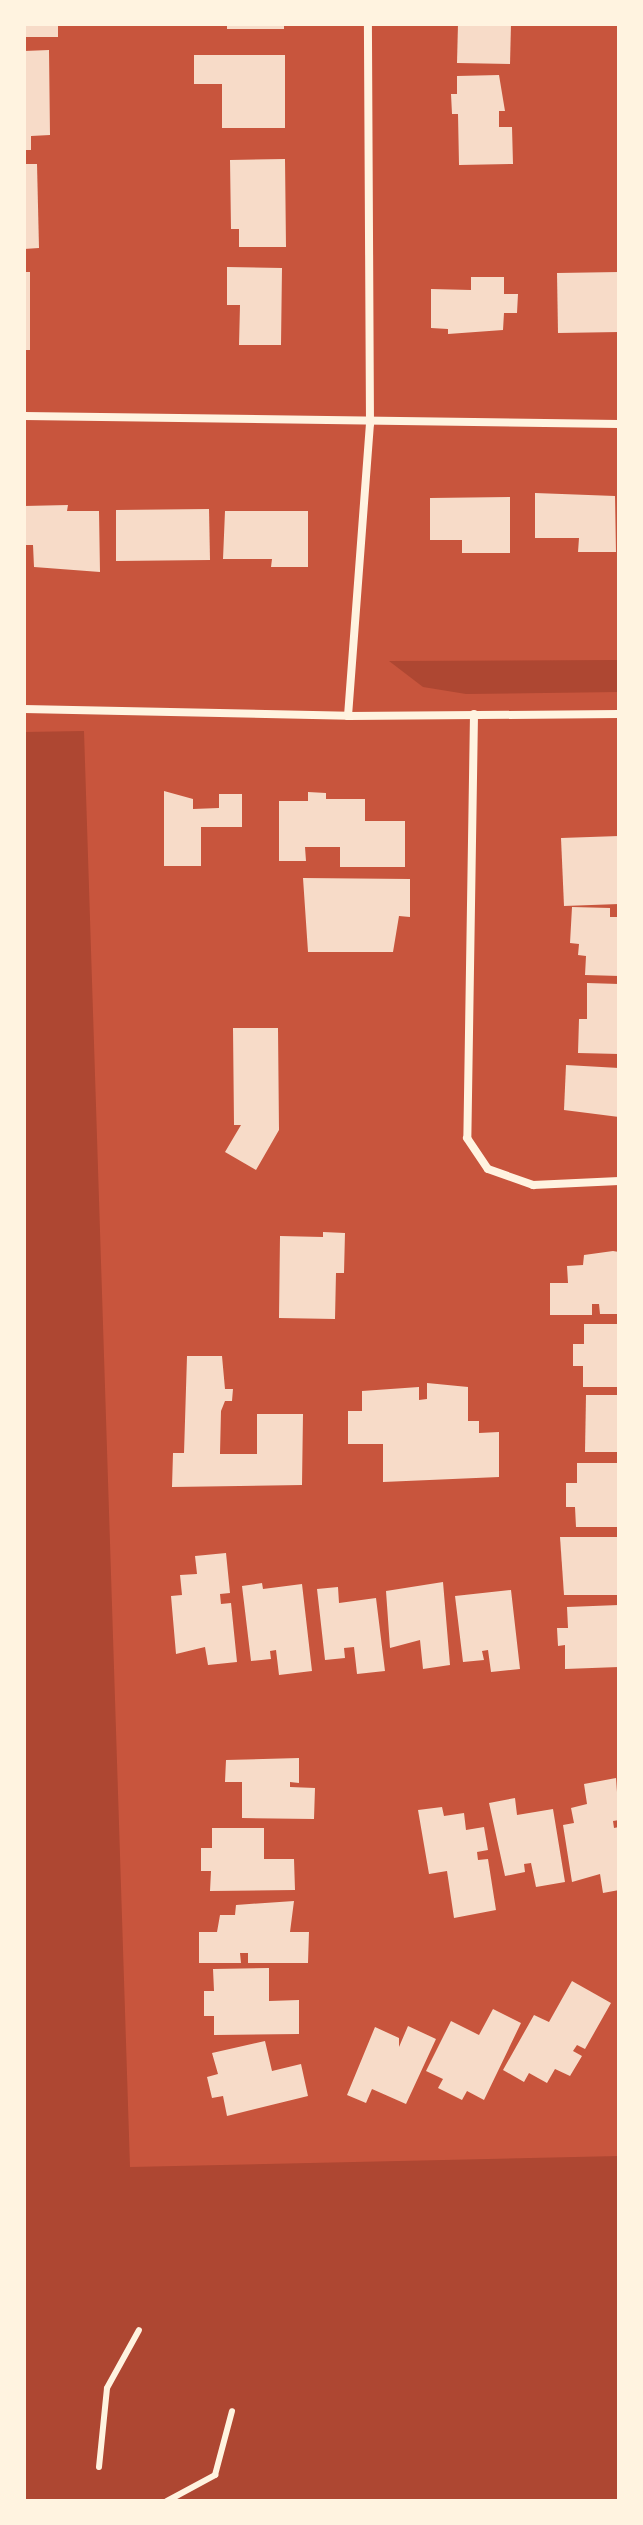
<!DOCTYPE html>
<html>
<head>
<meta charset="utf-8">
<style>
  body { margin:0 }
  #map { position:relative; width:643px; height:2525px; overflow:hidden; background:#c8553d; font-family:Literata,serif }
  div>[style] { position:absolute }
  .green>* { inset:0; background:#ae4732 }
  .building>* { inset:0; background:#f7dbc8 }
  .service>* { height:6px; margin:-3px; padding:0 3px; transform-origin:3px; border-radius:3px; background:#fff3e0 }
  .minor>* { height:8px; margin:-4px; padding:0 4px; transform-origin:4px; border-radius:4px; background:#fff3e0 }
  span { translate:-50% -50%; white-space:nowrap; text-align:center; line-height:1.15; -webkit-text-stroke:6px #fff3e0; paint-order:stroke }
  .frame { position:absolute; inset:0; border:26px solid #fff3e0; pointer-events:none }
</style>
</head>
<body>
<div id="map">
  <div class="green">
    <i style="clip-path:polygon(619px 660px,619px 692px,466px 694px,423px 687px,389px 661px)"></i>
    <i style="clip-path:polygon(84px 731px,130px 2167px,619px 2156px,619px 2501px,24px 2501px,24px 732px)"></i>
  </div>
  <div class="building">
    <i style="clip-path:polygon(24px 24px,58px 24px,58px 37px,24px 37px)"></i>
    <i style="clip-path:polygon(227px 24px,284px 24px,284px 29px,227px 29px)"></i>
    <i style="clip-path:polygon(458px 24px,511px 24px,510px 64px,457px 63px)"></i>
    <i style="clip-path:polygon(49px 50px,50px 135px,31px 136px,31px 150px,24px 150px,24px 51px)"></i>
    <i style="clip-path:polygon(194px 55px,285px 55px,285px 128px,222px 128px,222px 84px,194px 84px)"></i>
    <i style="clip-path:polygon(499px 75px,505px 111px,499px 111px,499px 127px,512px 127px,513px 164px,459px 165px,458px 114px,452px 114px,451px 94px,457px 94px,457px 76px)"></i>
    <i style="clip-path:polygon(285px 159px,286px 247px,239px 247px,239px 229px,231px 229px,230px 160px)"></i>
    <i style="clip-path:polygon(24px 164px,37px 164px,39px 248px,24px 249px)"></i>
    <i style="clip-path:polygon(227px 267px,282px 268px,281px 345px,239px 345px,240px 305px,227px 305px)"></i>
    <i style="clip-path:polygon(24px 272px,30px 272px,30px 350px,24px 350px)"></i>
    <i style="clip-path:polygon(619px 272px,619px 332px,558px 333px,557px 273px)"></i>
    <i style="clip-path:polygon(471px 277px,504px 277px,504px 294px,518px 294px,517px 313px,504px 313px,503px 330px,448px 334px,448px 329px,431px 328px,431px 289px,471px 290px)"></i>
    <i style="clip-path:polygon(535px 493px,615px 496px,616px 552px,578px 552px,579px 538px,535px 538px)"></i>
    <i style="clip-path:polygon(510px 497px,510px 553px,462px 553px,462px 540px,430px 540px,430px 498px)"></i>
    <i style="clip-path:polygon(68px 505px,67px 511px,99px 511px,100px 572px,34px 567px,33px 545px,24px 545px,24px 506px)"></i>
    <i style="clip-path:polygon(209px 509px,210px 560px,116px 561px,116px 510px)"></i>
    <i style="clip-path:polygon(225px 511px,308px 511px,308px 567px,271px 567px,272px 559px,223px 559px)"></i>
    <i style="clip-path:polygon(164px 791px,193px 799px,193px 809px,219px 808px,219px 794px,242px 794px,242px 827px,201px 827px,201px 866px,164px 866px)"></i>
    <i style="clip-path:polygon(308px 792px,326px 793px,326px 799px,365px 799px,365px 821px,405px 821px,405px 867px,340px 867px,340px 847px,305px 847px,306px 861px,279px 861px,279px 801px,308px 801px)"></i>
    <i style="clip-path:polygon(619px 836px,619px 904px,564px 906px,561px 838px)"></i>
    <i style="clip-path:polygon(303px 878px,410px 879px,410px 917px,399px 916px,393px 952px,308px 952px)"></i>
    <i style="clip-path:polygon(572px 907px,610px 908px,610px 917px,619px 917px,619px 976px,585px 975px,586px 956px,578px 955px,579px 944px,570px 943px)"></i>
    <i style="clip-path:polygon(587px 983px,619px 984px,619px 1054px,578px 1053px,579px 1019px,587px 1019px)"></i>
    <i style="clip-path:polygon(233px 1028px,278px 1028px,279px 1130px,256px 1170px,225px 1152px,241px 1125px,234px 1125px)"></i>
    <i style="clip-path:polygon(566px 1065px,619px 1068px,619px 1117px,564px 1110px)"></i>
    <i style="clip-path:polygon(323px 1232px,345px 1233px,344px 1273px,336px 1273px,335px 1319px,279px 1318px,280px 1236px,323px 1237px)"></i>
    <i style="clip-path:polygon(613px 1251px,619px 1252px,619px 1314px,600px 1314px,599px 1304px,592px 1304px,592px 1315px,550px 1315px,550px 1283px,568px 1283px,567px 1266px,583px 1265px,584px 1255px)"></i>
    <i style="clip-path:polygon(584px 1324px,619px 1324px,619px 1387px,583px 1387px,583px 1366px,573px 1366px,573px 1344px,584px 1344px)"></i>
    <i style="clip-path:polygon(187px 1356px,222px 1356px,225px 1389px,233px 1389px,232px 1401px,225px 1401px,221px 1411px,220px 1454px,257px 1454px,257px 1414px,303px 1414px,302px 1485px,172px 1487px,173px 1453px,184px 1453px)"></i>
    <i style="clip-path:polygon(427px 1383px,468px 1387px,468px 1421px,479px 1421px,479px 1433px,499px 1432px,499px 1477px,383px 1482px,383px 1444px,348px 1444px,348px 1411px,362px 1411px,362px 1391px,419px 1387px,419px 1400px,427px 1399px)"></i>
    <i style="clip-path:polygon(586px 1395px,619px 1395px,619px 1452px,585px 1452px)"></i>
    <i style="clip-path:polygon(577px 1463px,619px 1463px,619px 1527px,576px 1527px,575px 1507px,566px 1507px,566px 1483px,577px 1483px)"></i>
    <i style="clip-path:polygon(560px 1537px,619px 1537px,619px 1595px,564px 1595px)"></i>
    <i style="clip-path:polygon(226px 1553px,230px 1593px,220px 1594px,221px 1604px,231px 1603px,237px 1662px,208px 1665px,205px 1647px,176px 1654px,171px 1596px,182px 1595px,180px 1575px,197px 1574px,195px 1556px)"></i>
    <i style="clip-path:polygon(443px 1582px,450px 1665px,423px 1669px,420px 1640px,390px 1648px,386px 1591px)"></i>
    <i style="clip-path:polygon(262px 1583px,263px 1589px,302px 1584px,312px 1671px,279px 1675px,276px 1650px,270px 1651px,271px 1659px,251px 1661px,242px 1586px)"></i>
    <i style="clip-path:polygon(338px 1587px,339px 1603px,376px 1598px,385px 1671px,357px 1674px,354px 1647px,344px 1648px,345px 1658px,325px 1660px,317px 1589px)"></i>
    <i style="clip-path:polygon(511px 1590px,520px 1669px,491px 1672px,488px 1650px,482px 1651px,484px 1660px,463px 1662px,455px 1596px)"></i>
    <i style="clip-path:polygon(619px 1605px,619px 1667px,565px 1669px,565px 1645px,558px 1646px,557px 1628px,568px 1628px,567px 1607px)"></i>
    <i style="clip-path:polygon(299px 1758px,299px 1783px,290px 1782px,290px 1787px,315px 1788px,314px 1819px,242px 1818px,242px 1782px,225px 1782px,226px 1760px)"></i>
    <i style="clip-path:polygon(616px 1778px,619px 1820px,613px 1821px,614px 1828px,619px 1827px,619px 1890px,603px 1893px,600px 1874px,572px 1882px,563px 1825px,574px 1823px,571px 1808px,587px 1804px,584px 1784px)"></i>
    <i style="clip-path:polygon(515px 1798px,517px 1815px,553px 1809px,565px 1882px,536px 1887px,531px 1863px,524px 1864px,525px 1872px,505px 1876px,489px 1803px)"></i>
    <i style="clip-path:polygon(442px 1807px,444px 1816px,464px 1813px,466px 1830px,484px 1827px,488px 1850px,477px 1852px,478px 1860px,488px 1859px,496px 1910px,454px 1918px,447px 1871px,429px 1874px,418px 1810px)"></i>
    <i style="clip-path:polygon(212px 1828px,264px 1828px,264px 1859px,294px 1859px,295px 1890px,210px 1891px,211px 1871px,201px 1871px,201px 1848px,212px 1848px)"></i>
    <i style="clip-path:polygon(294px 1901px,290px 1932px,309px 1932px,308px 1963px,248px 1963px,248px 1953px,240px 1953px,241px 1963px,199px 1963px,199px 1932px,217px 1932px,220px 1915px,235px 1915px,236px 1905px)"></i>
    <i style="clip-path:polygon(269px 1968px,269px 2001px,299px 2000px,299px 2034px,214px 2035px,214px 2016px,204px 2016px,204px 1991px,214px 1991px,213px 1969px)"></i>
    <i style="clip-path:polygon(572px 1981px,611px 2003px,585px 2049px,577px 2045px,573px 2051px,582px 2056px,570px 2076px,555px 2069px,547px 2083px,529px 2073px,524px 2082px,503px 2070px,534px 2015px,549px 2022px)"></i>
    <i style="clip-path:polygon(493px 2009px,521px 2023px,484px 2100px,467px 2091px,462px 2100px,438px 2088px,443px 2079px,426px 2071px,451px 2021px,479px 2035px)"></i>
    <i style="clip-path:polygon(408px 2026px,436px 2039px,406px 2104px,372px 2089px,366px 2103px,347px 2095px,375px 2027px,399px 2038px,399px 2047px)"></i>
    <i style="clip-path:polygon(265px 2041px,272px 2071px,301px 2064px,308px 2096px,227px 2116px,223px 2096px,212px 2098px,207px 2077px,218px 2074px,212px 2053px)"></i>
  </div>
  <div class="service">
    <i style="left:99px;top:2467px;width:79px;rotate:-84.2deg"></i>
    <i style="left:107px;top:2388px;width:66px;rotate:-61.1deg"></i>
    <i style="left:167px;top:2501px;width:55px;rotate:-28.4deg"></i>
    <i style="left:215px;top:2475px;width:66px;rotate:-75.1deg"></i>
  </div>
  <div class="minor">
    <i style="left:24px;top:416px;width:595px;rotate:0.77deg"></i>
    <i style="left:24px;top:709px;width:324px;rotate:1.2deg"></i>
    <i style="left:348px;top:716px;width:271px;rotate:-0.4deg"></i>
    <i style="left:474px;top:714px;width:424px;rotate:90.9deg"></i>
    <i style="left:467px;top:1138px;width:37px;rotate:56deg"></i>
    <i style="left:488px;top:1169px;width:48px;rotate:19.6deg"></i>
    <i style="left:533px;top:1185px;width:86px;rotate:-2.7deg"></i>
    <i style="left:348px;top:716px;width:293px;rotate:-85.7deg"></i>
    <i style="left:370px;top:424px;width:400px;rotate:-90.3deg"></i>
  </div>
  <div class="frame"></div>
</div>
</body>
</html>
